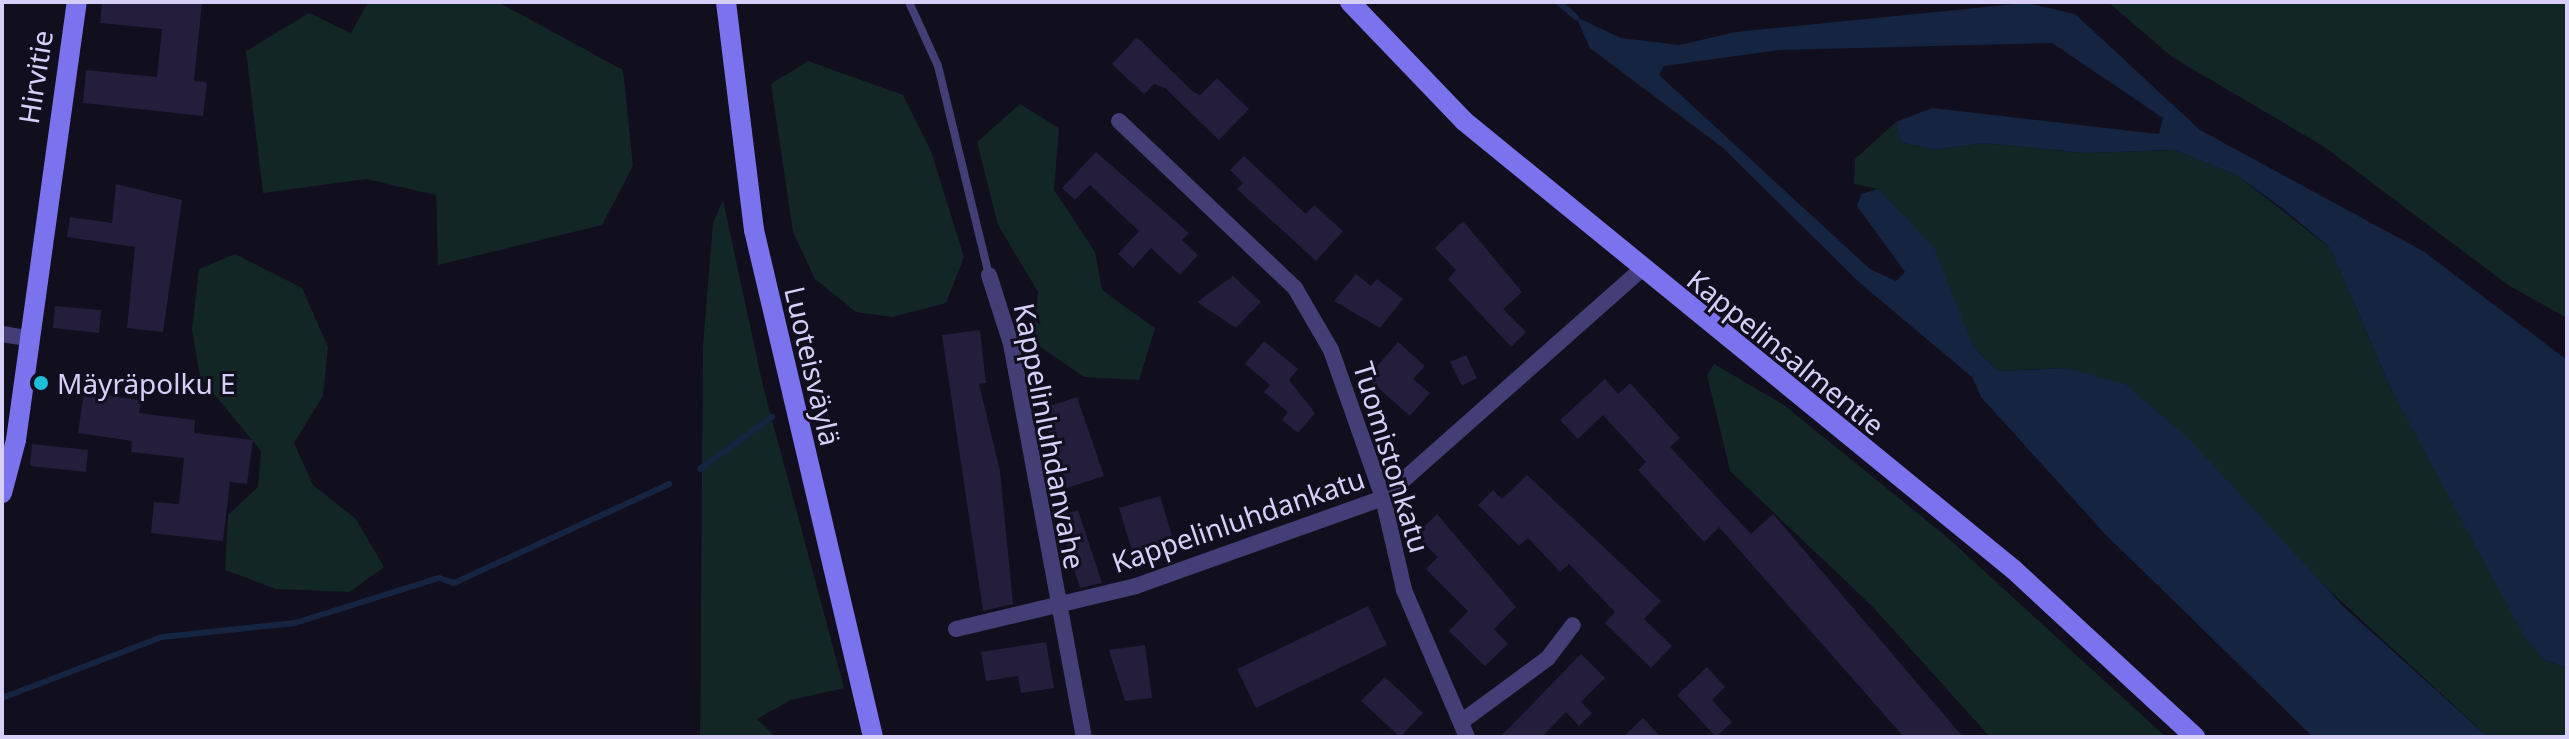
<!DOCTYPE html>
<html>
<head>
<meta charset="utf-8">
<style>
  body { margin:0 }
  #map { position:relative; width:2569px; height:739px; overflow:hidden; background:#110e1d; font-family:"Noto Sans",sans-serif }
  div>[style] { position:absolute }
  .green>* { inset:0; background:#122626 }
  .water>* { inset:0; background:#152440 }
  .stream>* { height:6px; margin:-3px; padding:0 3px; transform-origin:3px; border-radius:3px; background:#152440 }
  .building>* { inset:0; background:#241d3b }
  .lane>* { height:8px; margin:-4px; padding:0 4px; transform-origin:4px; border-radius:4px; background:#433f76 }
  .street>* { height:16px; margin:-8px; padding:0 8px; transform-origin:8px; border-radius:8px; background:#433f76 }
  .secondary>* { height:20px; margin:-10px; padding:0 10px; transform-origin:10px; border-radius:10px; background:#7b73ed }
  .dots>* { width:22px; height:22px; translate:-50% -50%; box-sizing:border-box; border:4px solid #110e1d; border-radius:50% }
  span { translate:-50% -50%; white-space:nowrap; text-align:center; line-height:1.15; -webkit-text-stroke:6px #110e1d; paint-order:stroke }
  .street-label { font-size:28px; color:#d6d0f9 }
  .poi-label { font-size:28px; color:#d6d0f9 }
  .left { translate:0 -50%; text-align:left }
  .frame { position:absolute; inset:0; border:4px solid #d6d0f9; pointer-events:none }
</style>
</head>
<body>
<div id="map">
  <div class="green">
    <i style="clip-path:polygon(368px 2px,498px 2px,623px 70px,633px 166px,602px 225px,438px 265px,436px 195px,366px 179px,263px 193px,246px 51px,309px 13px,351px 33px)"></i>
    <i style="clip-path:polygon(2108px 2px,2567px 2px,2567px 318px,2508px 285px,2323px 146px,2172px 57px)"></i>
    <i style="clip-path:polygon(808px 61px,903px 95px,931px 151px,964px 257px,946px 303px,892px 317px,856px 312px,815px 279px,793px 232px,771px 84px)"></i>
    <i style="clip-path:polygon(1020px 104px,1059px 128px,1054px 190px,1095px 252px,1102px 290px,1155px 328px,1139px 380px,1084px 377px,1033px 342px,1038px 292px,998px 225px,977px 142px)"></i>
    <i style="clip-path:polygon(1896px 122px,1901px 142px,1934px 150px,1984px 143px,2084px 153px,2175px 150px,2238px 176px,2330px 248px,2391px 389px,2544px 660px,2567px 668px,2567px 737px,2488px 737px,2288px 552px,2066px 368px,1998px 371px,1973px 347px,1878px 189px,1854px 184px,1855px 159px)"></i>
    <i style="clip-path:polygon(723px 200px,763px 386px,844px 688px,791px 700px,757px 719px,775px 737px,700px 737px,703px 346px,713px 223px)"></i>
    <i style="clip-path:polygon(235px 254px,302px 288px,328px 347px,323px 396px,294px 443px,313px 485px,356px 519px,384px 567px,350px 592px,276px 589px,225px 570px,228px 515px,258px 487px,261px 451px,200px 377px,192px 330px,199px 269px)"></i>
    <i style="clip-path:polygon(1714px 364px,1784px 405px,1948px 538px,2166px 737px,1990px 737px,1872px 606px,1730px 471px,1707px 375px)"></i>
  </div>
  <div class="water">
    <i style="clip-path:polygon(2026px 3px,2075px 14px,2200px 130px,2423px 251px,2567px 360px,2567px 668px,2544px 660px,2524px 636px,2391px 389px,2330px 248px,2286px 211px,2238px 176px,2175px 150px,2084px 153px,1984px 143px,1934px 150px,1901px 142px,1896px 122px,1932px 108px,2159px 134px,2163px 118px,2052px 43px,1779px 50px,1664px 66px,1659px 75px,1870px 269px,1896px 281px,1905px 272px,1857px 206px,1861px 194px,1878px 189px,1934px 247px,1973px 347px,1998px 371px,2066px 368px,2125px 384px,2189px 439px,2345px 608px,2488px 737px,2313px 737px,2105px 534px,1981px 397px,1972px 377px,1861px 284px,1723px 148px,1590px 48px,1576px 17px,1621px 38px,1679px 45px,1736px 32px)"></i>
  </div>
  <div class="stream">
    <i style="left:1558px;top:2px;width:23px;rotate:40deg"></i>
    <i style="left:700px;top:469px;width:89px;rotate:-35.8deg"></i>
    <i style="left:2px;top:698px;width:171px;rotate:-20.9deg"></i>
    <i style="left:162px;top:637px;width:134px;rotate:-6deg"></i>
    <i style="left:295px;top:623px;width:151px;rotate:-17.4deg"></i>
    <i style="left:439px;top:578px;width:16px;rotate:18deg"></i>
    <i style="left:454px;top:583px;width:237px;rotate:-24.7deg"></i>
  </div>
  <div class="building">
    <i style="clip-path:polygon(102px 2px,202px 2px,194px 81px,207px 82px,203px 116px,83px 103px,86px 70px,157px 77px,162px 29px,100px 23px)"></i>
    <i style="clip-path:polygon(1137px 37px,1192px 91px,1200px 95px,1217px 78px,1249px 109px,1219px 140px,1165px 88px,1154px 84px,1144px 94px,1112px 64px)"></i>
    <i style="clip-path:polygon(1096px 152px,1189px 233px,1182px 240px,1198px 255px,1180px 275px,1151px 248px,1133px 268px,1118px 254px,1139px 231px,1090px 185px,1075px 200px,1062px 188px)"></i>
    <i style="clip-path:polygon(1244px 156px,1306px 214px,1314px 205px,1343px 231px,1316px 261px,1237px 189px,1243px 183px,1230px 170px)"></i>
    <i style="clip-path:polygon(116px 184px,182px 200px,163px 332px,127px 328px,135px 247px,67px 237px,70px 217px,112px 223px)"></i>
    <i style="clip-path:polygon(1463px 221px,1522px 292px,1503px 309px,1526px 332px,1511px 347px,1448px 279px,1456px 270px,1435px 248px)"></i>
    <i style="clip-path:polygon(1356px 274px,1371px 286px,1377px 279px,1403px 299px,1380px 328px,1334px 301px)"></i>
    <i style="clip-path:polygon(1233px 276px,1261px 302px,1236px 328px,1197px 302px)"></i>
    <i style="clip-path:polygon(55px 306px,101px 310px,99px 333px,53px 328px)"></i>
    <i style="clip-path:polygon(980px 330px,986px 383px,979px 384px,1000px 471px,1013px 604px,983px 611px,942px 335px)"></i>
    <i style="clip-path:polygon(1264px 341px,1298px 369px,1289px 380px,1315px 413px,1298px 433px,1282px 420px,1288px 412px,1264px 392px,1270px 385px,1245px 364px)"></i>
    <i style="clip-path:polygon(1398px 342px,1425px 366px,1413px 379px,1430px 393px,1410px 416px,1367px 378px)"></i>
    <i style="clip-path:polygon(1466px 355px,1477px 378px,1462px 386px,1450px 362px)"></i>
    <i style="clip-path:polygon(1605px 379px,1618px 394px,1630px 383px,1680px 438px,1670px 447px,1751px 534px,1773px 514px,1963px 737px,1904px 737px,1719px 527px,1704px 542px,1638px 470px,1646px 462px,1603px 415px,1578px 439px,1560px 420px)"></i>
    <i style="clip-path:polygon(84px 392px,141px 400px,139px 413px,195px 420px,194px 433px,253px 440px,247px 484px,230px 482px,223px 541px,151px 533px,154px 502px,179px 504px,184px 458px,131px 452px,132px 441px,78px 433px)"></i>
    <i style="clip-path:polygon(1077px 397px,1104px 476px,1067px 488px,1041px 409px)"></i>
    <i style="clip-path:polygon(32px 444px,88px 450px,86px 472px,30px 466px)"></i>
    <i style="clip-path:polygon(1527px 475px,1661px 601px,1644px 619px,1672px 646px,1651px 668px,1605px 623px,1615px 612px,1569px 564px,1560px 572px,1528px 538px,1519px 546px,1478px 505px,1493px 490px,1502px 499px)"></i>
    <i style="clip-path:polygon(1160px 496px,1177px 552px,1136px 564px,1119px 508px)"></i>
    <i style="clip-path:polygon(1078px 510px,1102px 583px,1080px 588px,1057px 517px)"></i>
    <i style="clip-path:polygon(1437px 514px,1516px 607px,1494px 629px,1508px 644px,1485px 666px,1449px 631px,1468px 611px,1426px 569px,1438px 557px,1416px 535px)"></i>
    <i style="clip-path:polygon(1368px 606px,1387px 645px,1256px 708px,1237px 669px)"></i>
    <i style="clip-path:polygon(1046px 642px,1054px 688px,1021px 693px,1018px 676px,986px 681px,981px 652px)"></i>
    <i style="clip-path:polygon(1145px 645px,1152px 698px,1125px 701px,1109px 650px)"></i>
    <i style="clip-path:polygon(1581px 654px,1605px 678px,1581px 702px,1592px 713px,1579px 726px,1566px 712px,1542px 737px,1500px 737px)"></i>
    <i style="clip-path:polygon(1707px 667px,1725px 687px,1712px 700px,1732px 722px,1716px 737px,1677px 695px)"></i>
    <i style="clip-path:polygon(1385px 677px,1423px 713px,1400px 737px,1361px 701px)"></i>
    <i style="clip-path:polygon(1643px 718px,1661px 737px,1623px 737px)"></i>
  </div>
  <div class="lane">
    <i style="left:909px;top:2px;width:70px;rotate:65.6deg"></i>
    <i style="left:938px;top:66px;width:215px;rotate:76.3deg"></i>
  </div>
  <div class="street">
    <i style="left:1119px;top:121px;width:243px;rotate:43.5deg"></i>
    <i style="left:1295px;top:288px;width:72px;rotate:59.9deg"></i>
    <i style="left:1331px;top:350px;width:157px;rotate:70.6deg"></i>
    <i style="left:1383px;top:498px;width:94px;rotate:77.1deg"></i>
    <i style="left:1404px;top:590px;width:160px;rotate:66.8deg"></i>
    <i style="left:989px;top:275px;width:72px;rotate:72.3deg"></i>
    <i style="left:1011px;top:344px;width:400px;rotate:79.5deg"></i>
    <i style="left:2px;top:334px;width:26px;rotate:9deg"></i>
    <i style="left:956px;top:629px;width:185px;rotate:-13.4deg"></i>
    <i style="left:1136px;top:586px;width:262px;rotate:-19.6deg"></i>
    <i style="left:1383px;top:498px;width:344px;rotate:-41.5deg"></i>
    <i style="left:1461px;top:722px;width:108px;rotate:-36.3deg"></i>
    <i style="left:1548px;top:658px;width:41px;rotate:-52.9deg"></i>
  </div>
  <div class="secondary">
    <i style="left:726px;top:2px;width:230px;rotate:83deg"></i>
    <i style="left:754px;top:230px;width:521px;rotate:76.79deg"></i>
    <i style="left:1350px;top:2px;width:165px;rotate:46.2deg"></i>
    <i style="left:1464px;top:121px;width:709px;rotate:39.22deg"></i>
    <i style="left:2013px;top:569px;width:248px;rotate:42.7deg"></i>
    <i style="left:2px;top:493px;width:55px;rotate:-75.2deg"></i>
    <i style="left:16px;top:440px;width:442px;rotate:-82.1deg"></i>
  </div>
  <div class="dots">
    <i style="left:41px;top:383px;background:#1cbfd9"></i>
  </div>
  <div class="street-label">
    <span style="left:35px;top:77px;rotate:-81deg">Hirvitie</span>
    <span style="left:1786px;top:352px;rotate:39deg">Kappelinsalmentie</span>
    <span style="left:813px;top:366px;rotate:77deg">Luoteisväylä</span>
    <span style="left:1050px;top:436px;rotate:79deg">Kappelinluhdanvahe</span>
    <span style="left:1392px;top:457px;rotate:73deg">Tuomistonkatu</span>
    <span style="left:1238px;top:520px;rotate:-19deg">Kappelinluhdankatu</span>
  </div>
  <div class="poi-label">
    <span class="left" style="left:57px;top:383px">Mäyräpolku E</span>
  </div>
  <div class="frame"></div>
</div>
</body>
</html>
